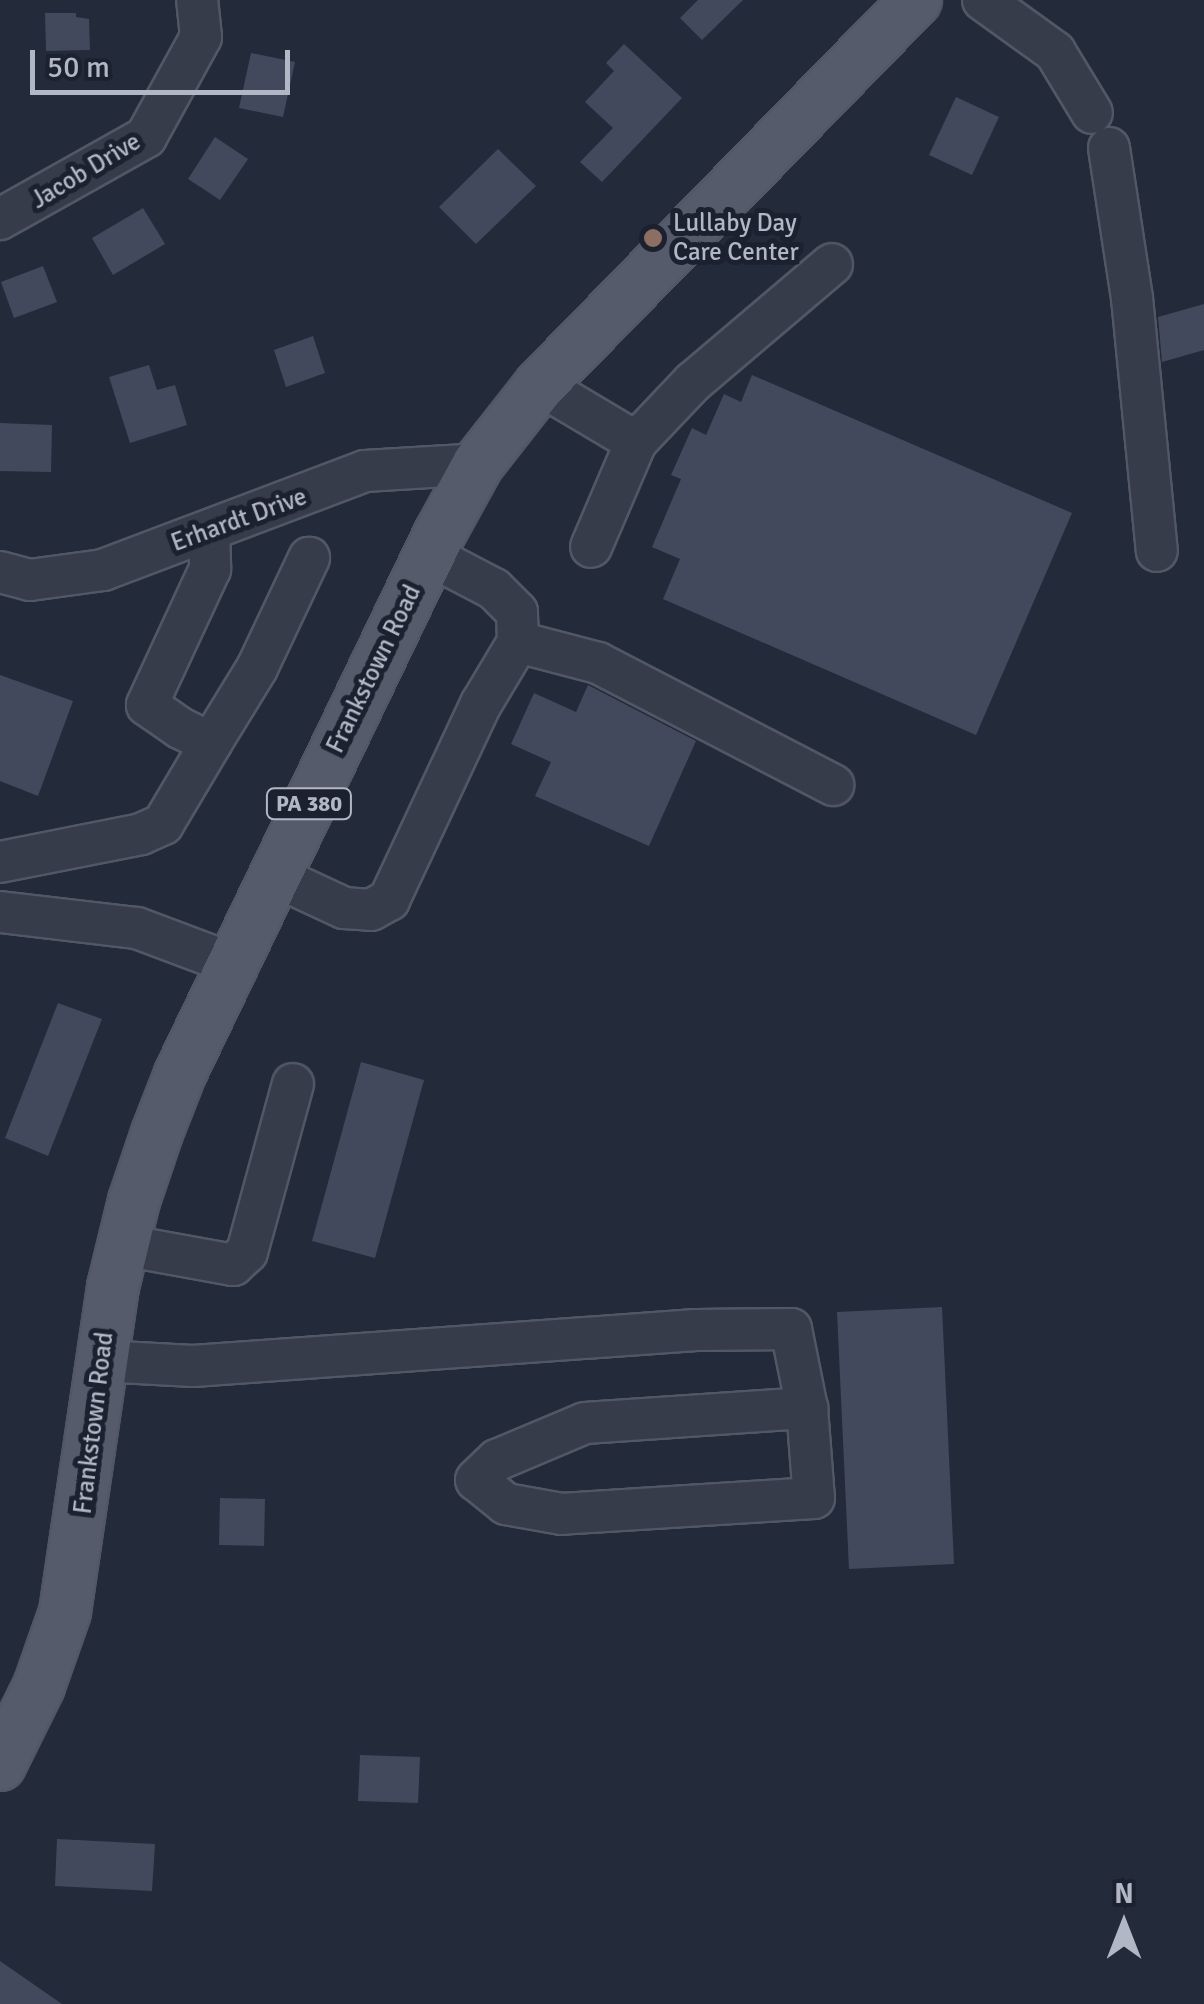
<!DOCTYPE html>
<html>
<head>
<meta charset="utf-8">
<style>
  body { margin:0 }
  #map { position:relative; width:1204px; height:2004px; overflow:hidden; background:#232a3a; font-family:Signika,sans-serif }
  div>[style] { position:absolute }
  .building>* { inset:0; background:#42495c }
  .roads { filter:drop-shadow(2px 0 #525765) drop-shadow(-2px 0 #525765) drop-shadow(0 2px #525765) drop-shadow(0 -2px #525765) }
  .minor>* { height:40px; margin:-20px; padding:0 20px; transform-origin:20px; border-radius:20px; background:#373c4a }
  .major>* { height:50px; margin:-25px; padding:0 25px; transform-origin:25px; border-radius:25px; background:#555b6a }
  .dots>* { width:28px; height:28px; translate:-50% -50%; box-sizing:border-box; border:5px solid #1c212f; border-radius:50% }
  span { translate:-50% -50%; white-space:nowrap; text-align:center; line-height:1.15; -webkit-text-stroke:10px #1c212f; paint-order:stroke }
  .shield-label span { padding:2px 8px; background:#1c212f; border:2px solid; border-radius:8px; -webkit-text-stroke-width:0 }
  .shield-label { font-size:22px; color:#b2b7c6; font-weight:700 }
  .street-label { font-size:25px; color:#b2b7c6 }
  .poi-label { font-size:25px; color:#b2b7c6 }
  .left { translate:0 -50%; text-align:left }
  .north { position:absolute; left:1074px; top:1874px; width:100px; height:100px; -webkit-text-stroke:8px #1c212f; paint-order:stroke; rotate:0deg; font-size:28px; font-weight:700; line-height:40px; text-align:center; color:#b2b7c6 }
  .north::after { content:''; display:block; margin:auto; width:35px; height:45px; background:#b2b7c6; clip-path:polygon(50% 0,100% 100%,50% 72%,0 100%) }
  .scale { position:absolute; left:30px; top:50px; width:260px; height:45px; box-sizing:border-box; border:5px solid #b2b7c6; border-top:0; padding-left:12px; font-size:30px; line-height:35px; white-space:nowrap; color:#b2b7c6; -webkit-text-stroke:8px #1c212f; paint-order:stroke }
</style>
</head>
<body>
<div id="map">
  <div class="building">
    <i style="clip-path:polygon(698px 0,743px 0,702px 40px,680px 18px)"></i>
    <i style="clip-path:polygon(45px 13px,76px 13px,76px 17px,89px 19px,90px 50px,46px 51px)"></i>
    <i style="clip-path:polygon(624px 44px,682px 98px,602px 182px,580px 162px,613px 128px,585px 102px,614px 71px,606px 63px)"></i>
    <i style="clip-path:polygon(251px 53px,295px 62px,283px 117px,239px 108px)"></i>
    <i style="clip-path:polygon(956px 97px,999px 117px,972px 175px,929px 155px)"></i>
    <i style="clip-path:polygon(215px 137px,248px 159px,220px 200px,188px 179px)"></i>
    <i style="clip-path:polygon(498px 149px,536px 186px,476px 244px,439px 207px)"></i>
    <i style="clip-path:polygon(143px 208px,165px 244px,113px 275px,92px 238px)"></i>
    <i style="clip-path:polygon(43px 266px,57px 302px,14px 318px,1px 282px)"></i>
    <i style="clip-path:polygon(1204px 304px,1204px 350px,1162px 362px,1158px 317px)"></i>
    <i style="clip-path:polygon(313px 336px,325px 373px,286px 387px,274px 350px)"></i>
    <i style="clip-path:polygon(149px 365px,157px 390px,175px 385px,187px 425px,130px 443px,109px 377px)"></i>
    <i style="clip-path:polygon(752px 375px,1072px 513px,976px 735px,663px 599px,680px 559px,652px 547px,681px 479px,671px 475px,692px 428px,706px 435px,724px 394px,741px 402px)"></i>
    <i style="clip-path:polygon(0 423px,52px 425px,51px 472px,0 471px)"></i>
    <i style="clip-path:polygon(0 675px,73px 701px,38px 796px,0 781px)"></i>
    <i style="clip-path:polygon(588px 685px,696px 741px,649px 846px,535px 796px,551px 762px,511px 744px,534px 693px,576px 712px)"></i>
    <i style="clip-path:polygon(58px 1003px,102px 1019px,48px 1156px,5px 1138px)"></i>
    <i style="clip-path:polygon(361px 1062px,424px 1080px,375px 1258px,312px 1241px)"></i>
    <i style="clip-path:polygon(942px 1307px,954px 1564px,849px 1569px,837px 1312px)"></i>
    <i style="clip-path:polygon(220px 1498px,265px 1499px,264px 1546px,219px 1545px)"></i>
    <i style="clip-path:polygon(360px 1755px,420px 1757px,418px 1803px,358px 1801px)"></i>
    <i style="clip-path:polygon(57px 1839px,155px 1844px,152px 1891px,55px 1886px)"></i>
    <i style="clip-path:polygon(0 1961px,62px 2004px,0 2004px)"></i>
  </div>
  <div class="roads">
    <div class="minor">
      <i style="left:983px;top:0;width:89px;rotate:35.8deg"></i>
      <i style="left:1055px;top:52px;width:71px;rotate:58.8deg"></i>
      <i style="left:1109px;top:148px;width:152px;rotate:81.3deg"></i>
      <i style="left:1132px;top:298px;width:254px;rotate:84.4deg"></i>
      <i style="left:0;top:219px;width:167px;rotate:-29.3deg"></i>
      <i style="left:146px;top:137px;width:114px;rotate:-61.2deg"></i>
      <i style="left:201px;top:37px;width:37px;rotate:-96deg"></i>
      <i style="left:540px;top:385px;width:112px;rotate:30.7deg"></i>
      <i style="left:636px;top:442px;width:114px;rotate:113.2deg"></i>
      <i style="left:636px;top:442px;width:83px;rotate:-46.5deg"></i>
      <i style="left:693px;top:382px;width:182px;rotate:-40.3deg"></i>
      <i style="left:209px;top:532px;width:37px;rotate:88deg"></i>
      <i style="left:210px;top:569px;width:150px;rotate:114.9deg"></i>
      <i style="left:147px;top:705px;width:40px;rotate:34.9deg"></i>
      <i style="left:180px;top:728px;width:34px;rotate:26deg"></i>
      <i style="left:211px;top:743px;width:88px;rotate:-58.5deg"></i>
      <i style="left:257px;top:668px;width:122px;rotate:-64.7deg"></i>
      <i style="left:0;top:572px;width:31px;rotate:15deg"></i>
      <i style="left:30px;top:580px;width:74px;rotate:-7.8deg"></i>
      <i style="left:103px;top:570px;width:280px;rotate:-20.7deg"></i>
      <i style="left:365px;top:471px;width:113px;rotate:-3.5deg"></i>
      <i style="left:518px;top:642px;width:83px;rotate:14.7deg"></i>
      <i style="left:598px;top:663px;width:265px;rotate:27.4deg"></i>
      <i style="left:0;top:862px;width:144px;rotate:-11.2deg"></i>
      <i style="left:141px;top:834px;width:24px;rotate:-24deg"></i>
      <i style="left:163px;top:824px;width:94px;rotate:-59.3deg"></i>
      <i style="left:275px;top:876px;width:76px;rotate:24.9deg"></i>
      <i style="left:344px;top:908px;width:27px;rotate:4deg"></i>
      <i style="left:371px;top:910px;width:21px;rotate:-29deg"></i>
      <i style="left:389px;top:900px;width:217px;rotate:-64.9deg"></i>
      <i style="left:481px;top:704px;width:72px;rotate:-59.2deg"></i>
      <i style="left:518px;top:642px;width:30px;rotate:-92deg"></i>
      <i style="left:517px;top:612px;width:33px;rotate:-135deg"></i>
      <i style="left:494px;top:589px;width:73px;rotate:-152.4deg"></i>
      <i style="left:0;top:912px;width:138px;rotate:6.7deg"></i>
      <i style="left:137px;top:928px;width:103px;rotate:20.6deg"></i>
      <i style="left:123px;top:1245px;width:112px;rotate:10.3deg"></i>
      <i style="left:233px;top:1265px;width:19px;rotate:-43deg"></i>
      <i style="left:247px;top:1252px;width:174px;rotate:-74.7deg"></i>
      <i style="left:101px;top:1361px;width:92px;rotate:3.1deg"></i>
      <i style="left:193px;top:1366px;width:504px;rotate:-4.09deg"></i>
      <i style="left:696px;top:1330px;width:95px;rotate:-0.6deg"></i>
      <i style="left:791px;top:1329px;width:81px;rotate:78.6deg"></i>
      <i style="left:807px;top:1408px;width:90px;rotate:85.6deg"></i>
      <i style="left:814px;top:1498px;width:253px;rotate:176.4deg"></i>
      <i style="left:562px;top:1514px;width:57px;rotate:-169.9deg"></i>
      <i style="left:506px;top:1504px;width:38px;rotate:-141deg"></i>
      <i style="left:476px;top:1480px;width:29px;rotate:-44deg"></i>
      <i style="left:497px;top:1460px;width:95px;rotate:-22.8deg"></i>
      <i style="left:585px;top:1423px;width:223px;rotate:-3.9deg"></i>
    </div>
    <div class="major">
      <i style="left:0;top:1765px;width:88px;rotate:-63.7deg"></i>
      <i style="left:39px;top:1686px;width:78px;rotate:-70.6deg"></i>
      <i style="left:65px;top:1612px;width:329px;rotate:-81.6deg"></i>
      <i style="left:113px;top:1287px;width:89px;rotate:-76.3deg"></i>
      <i style="left:134px;top:1201px;width:72px;rotate:-71.3deg"></i>
      <i style="left:157px;top:1133px;width:63px;rotate:-68.7deg"></i>
      <i style="left:180px;top:1074px;width:598px;rotate:-64.33deg"></i>
      <i style="left:439px;top:535px;width:81px;rotate:-61.2deg"></i>
      <i style="left:478px;top:464px;width:100px;rotate:-51.9deg"></i>
      <i style="left:540px;top:385px;width:538px;rotate:-45.68deg"></i>
    </div>
  </div>
  <div class="dots">
    <i style="left:653px;top:238px;background:#8d6e63"></i>
  </div>
  <div class="shield-label">
    <span style="left:309px;top:804px">PA 380</span>
  </div>
  <div class="street-label">
    <span style="left:86px;top:171px;rotate:-31deg">Jacob Drive</span>
    <span style="left:239px;top:520px;rotate:-20deg">Erhardt Drive</span>
    <span style="left:374px;top:669px;rotate:-64deg">Frankstown Road</span>
    <span style="left:94px;top:1423px;rotate:-83deg">Frankstown Road</span>
  </div>
  <div class="poi-label">
    <span class="left" style="left:673px;top:238px">Lullaby Day<br>Care Center</span>
  </div>
  <div class="north">N</div>
  <div class="scale">50 m</div>
</div>
</body>
</html>
